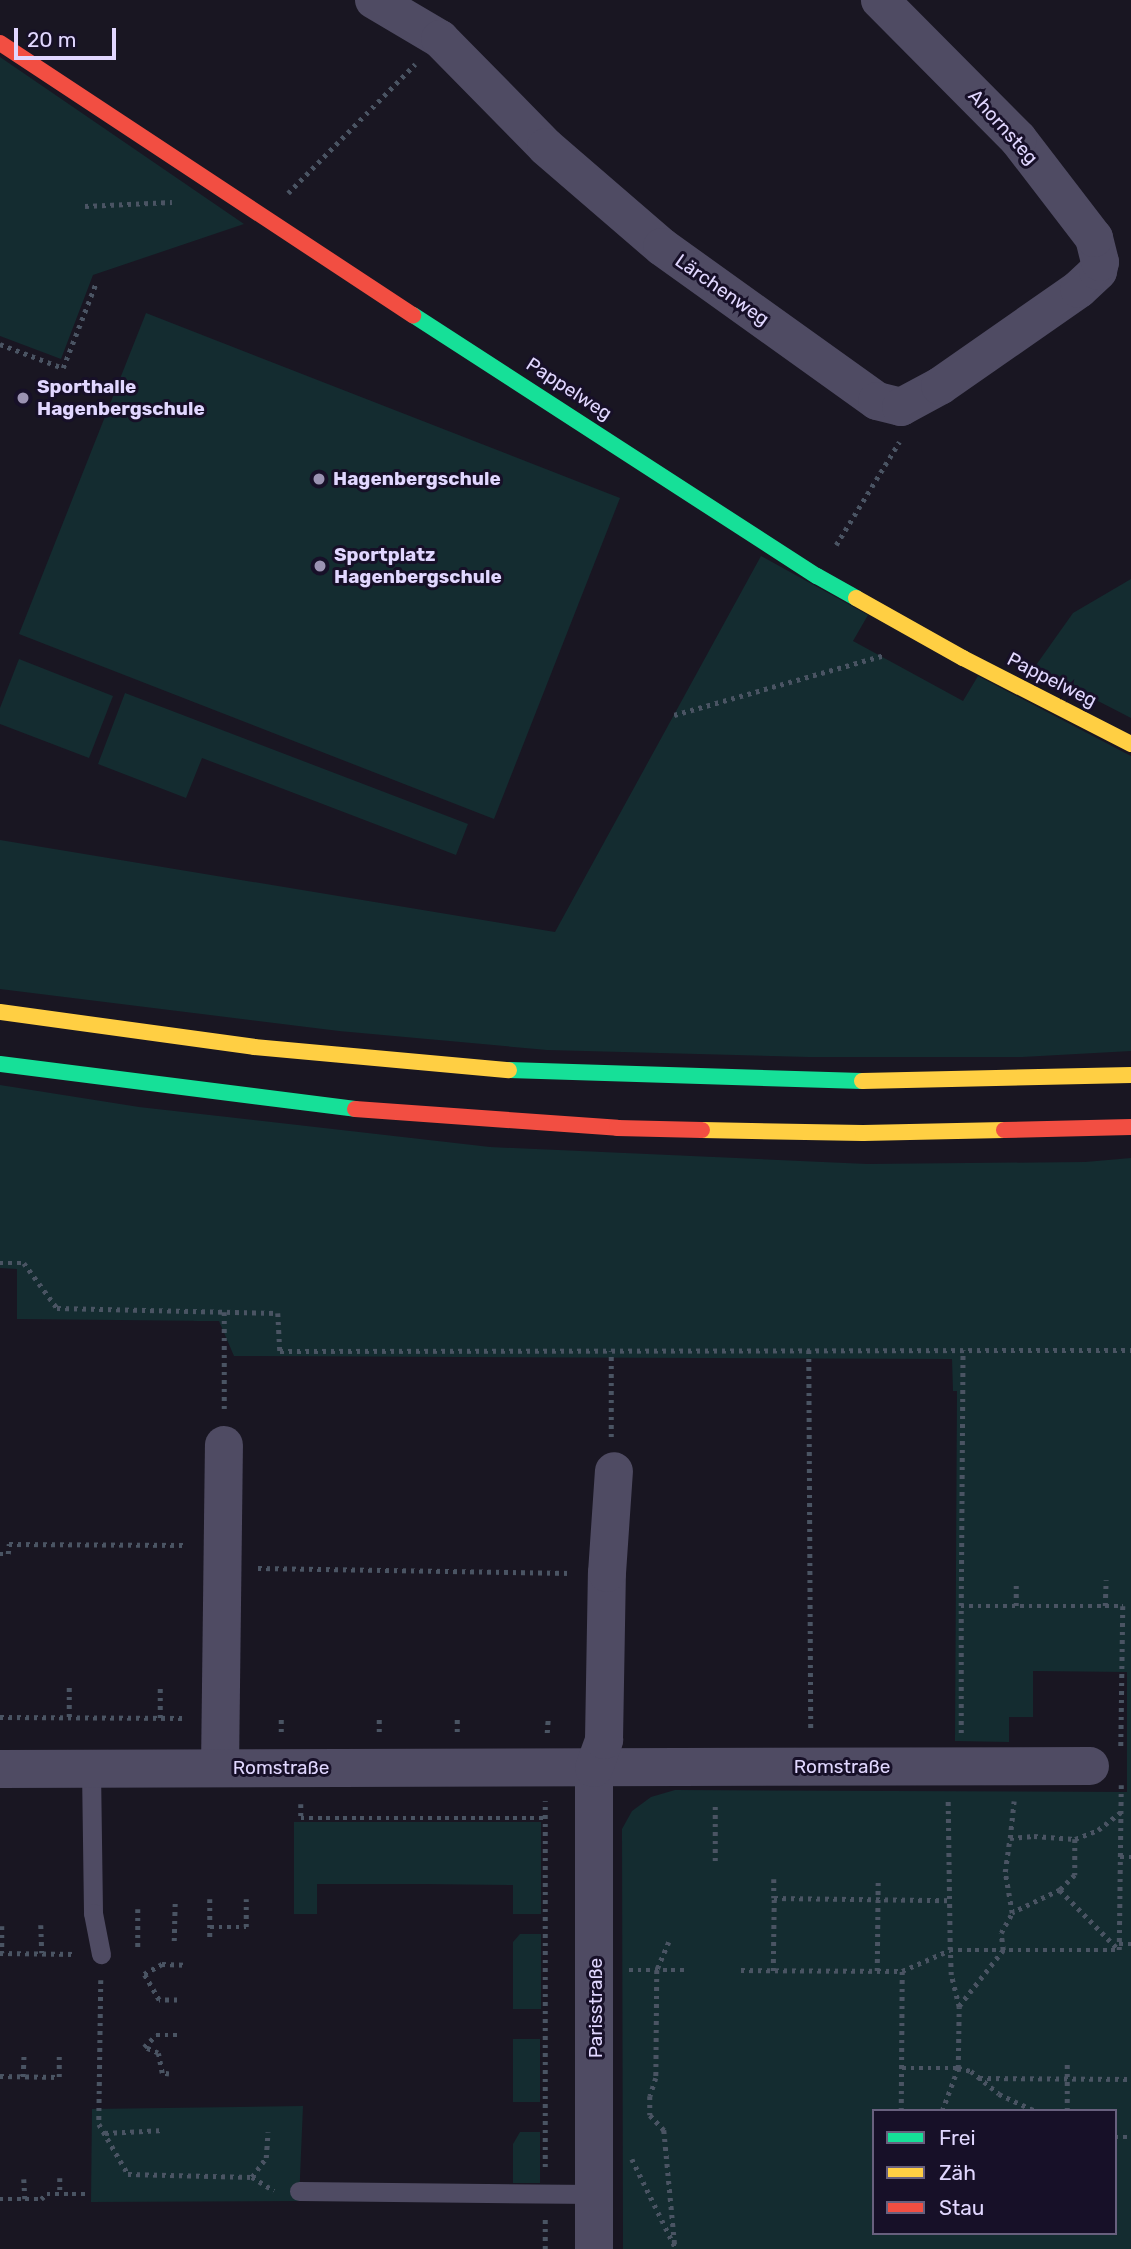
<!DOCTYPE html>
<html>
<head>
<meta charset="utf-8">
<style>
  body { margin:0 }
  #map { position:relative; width:1131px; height:2249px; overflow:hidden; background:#191622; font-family:Rubik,sans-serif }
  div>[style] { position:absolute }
  .green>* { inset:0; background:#142c30 }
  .path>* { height:4.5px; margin-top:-2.25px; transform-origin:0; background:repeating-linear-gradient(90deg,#4a5463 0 3.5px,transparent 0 8.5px) }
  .lane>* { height:19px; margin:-9.5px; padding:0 9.5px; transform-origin:9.5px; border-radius:9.5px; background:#4f4b63 }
  .street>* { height:38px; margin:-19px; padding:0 19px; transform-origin:19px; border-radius:19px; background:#4f4b63 }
  .fast>* { height:16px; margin:-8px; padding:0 8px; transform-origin:8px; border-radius:8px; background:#16e098 }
  .slow>* { height:16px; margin:-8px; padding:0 8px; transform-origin:8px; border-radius:8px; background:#ffcf43 }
  .jam>* { height:16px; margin:-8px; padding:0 8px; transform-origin:8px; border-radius:8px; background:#f24e42 }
  .dots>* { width:19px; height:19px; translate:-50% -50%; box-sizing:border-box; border:4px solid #171028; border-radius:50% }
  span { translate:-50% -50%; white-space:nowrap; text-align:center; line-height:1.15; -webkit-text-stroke:6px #171028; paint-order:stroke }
  .street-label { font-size:19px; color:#e1d7ff }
  .poi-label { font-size:19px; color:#e1d7ff; font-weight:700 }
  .left { translate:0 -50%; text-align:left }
  .legend { position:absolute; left:872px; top:2109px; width:245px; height:126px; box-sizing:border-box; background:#171028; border:2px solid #68607e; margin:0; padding:9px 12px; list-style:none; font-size:21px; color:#e1d7ff }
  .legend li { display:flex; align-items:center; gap:14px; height:35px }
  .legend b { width:35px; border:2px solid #68607e }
  .scale { position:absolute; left:14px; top:28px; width:102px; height:32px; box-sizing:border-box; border:4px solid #e1d7ff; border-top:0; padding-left:9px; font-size:21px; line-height:24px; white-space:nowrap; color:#e1d7ff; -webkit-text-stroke:5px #171028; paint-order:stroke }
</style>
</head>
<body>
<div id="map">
  <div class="green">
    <i style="clip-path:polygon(0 57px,244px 224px,93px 275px,61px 359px,0 336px)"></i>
    <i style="clip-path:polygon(146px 313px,620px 498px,494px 819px,19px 634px)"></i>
    <i style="clip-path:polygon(761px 556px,868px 615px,853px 641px,963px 701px,978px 676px,1131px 756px,1131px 1051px,1022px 1057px,809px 1057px,547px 1050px,339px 1031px,0 989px,0 840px,555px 932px)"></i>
    <i style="clip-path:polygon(1131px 579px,1131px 718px,1034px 668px,1073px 613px)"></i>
    <i style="clip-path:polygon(19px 659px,113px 696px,89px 758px,0 724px,0 708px)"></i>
    <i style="clip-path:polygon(125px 693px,468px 824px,456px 855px,202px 758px,186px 798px,98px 764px)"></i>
    <i style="clip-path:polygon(evenodd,0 1085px,139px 1107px,490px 1147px,867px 1164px,1085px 1162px,1131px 1158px,1131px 2249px,623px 2249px,622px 1829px,632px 1811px,651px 1797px,675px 1790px,1127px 1792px,1127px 1672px,1033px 1671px,1033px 1717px,1009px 1717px,1009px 1742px,955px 1741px,957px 1391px,953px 1391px,952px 1359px,234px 1356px,219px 1321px,17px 1319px,17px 1269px,0 1268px,0 1085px,874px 2111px,1115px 2111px,1115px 2233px,874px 2233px,874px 2111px)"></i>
    <i style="clip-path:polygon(294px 1822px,541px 1822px,541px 1914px,513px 1914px,513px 1885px,423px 1884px,317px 1884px,317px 1914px,294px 1914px)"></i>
    <i style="clip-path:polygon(520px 1934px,541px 1934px,541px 2009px,513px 2009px,513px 1942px)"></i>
    <i style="clip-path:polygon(513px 2039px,540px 2039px,540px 2102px,513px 2102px)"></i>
    <i style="clip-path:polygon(303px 2106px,299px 2201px,91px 2202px,92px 2109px)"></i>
    <i style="clip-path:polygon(520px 2132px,540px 2132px,540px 2183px,513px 2183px,513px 2144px)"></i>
  </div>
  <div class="path">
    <i style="left:288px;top:193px;width:181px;rotate:-45.4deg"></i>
    <i style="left:85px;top:206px;width:87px;rotate:-2.6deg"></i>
    <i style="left:0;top:344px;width:67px;rotate:20.9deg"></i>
    <i style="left:63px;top:368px;width:91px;rotate:-68.8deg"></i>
    <i style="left:836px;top:545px;width:121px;rotate:-58.5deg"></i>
    <i style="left:674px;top:715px;width:219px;rotate:-15.9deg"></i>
    <i style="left:0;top:1263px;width:24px"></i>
    <i style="left:24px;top:1263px;width:56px;rotate:53.7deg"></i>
    <i style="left:57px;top:1308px;width:221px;rotate:1.3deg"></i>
    <i style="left:278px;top:1313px;width:38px;rotate:87deg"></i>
    <i style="left:280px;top:1351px;width:851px;rotate:-0.07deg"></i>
    <i style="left:809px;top:1350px;width:381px;rotate:89.7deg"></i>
    <i style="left:224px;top:1409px;width:97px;rotate:-90deg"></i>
    <i style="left:611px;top:1437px;width:86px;rotate:-90deg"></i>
    <i style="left:0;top:1554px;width:8px"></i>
    <i style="left:8px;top:1554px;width:10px;rotate:-84deg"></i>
    <i style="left:9px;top:1544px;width:177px;rotate:0.3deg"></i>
    <i style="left:258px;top:1568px;width:314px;rotate:0.9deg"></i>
    <i style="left:961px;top:1606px;width:256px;rotate:-89.6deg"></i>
    <i style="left:1016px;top:1606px;width:25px;rotate:-90deg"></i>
    <i style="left:1105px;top:1606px;width:26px;rotate:-88deg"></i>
    <i style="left:0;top:1717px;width:185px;rotate:0.3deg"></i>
    <i style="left:69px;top:1717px;width:33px;rotate:-90deg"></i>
    <i style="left:160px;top:1718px;width:33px;rotate:-90deg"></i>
    <i style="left:281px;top:1732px;width:17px;rotate:-90deg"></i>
    <i style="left:379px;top:1732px;width:16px;rotate:-90deg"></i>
    <i style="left:457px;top:1732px;width:15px;rotate:-90deg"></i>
    <i style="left:547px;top:1733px;width:16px;rotate:-86deg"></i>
    <i style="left:961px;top:1733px;width:127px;rotate:-90deg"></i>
    <i style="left:961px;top:1606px;width:162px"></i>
    <i style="left:1123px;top:1606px;width:142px;rotate:90.8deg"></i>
    <i style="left:301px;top:1804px;width:14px;rotate:90deg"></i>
    <i style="left:301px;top:1818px;width:243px"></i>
    <i style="left:1034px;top:1836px;width:41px;rotate:4.2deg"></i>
    <i style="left:1075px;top:1839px;width:36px;rotate:90deg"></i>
    <i style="left:1075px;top:1875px;width:21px;rotate:135deg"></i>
    <i style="left:1060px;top:1890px;width:53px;rotate:154.4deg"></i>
    <i style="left:1012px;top:1913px;width:42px;rotate:-99.7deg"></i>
    <i style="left:1005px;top:1872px;width:34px;rotate:-82deg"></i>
    <i style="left:1010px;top:1838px;width:24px;rotate:-5deg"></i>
    <i style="left:1010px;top:1838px;width:37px;rotate:-84deg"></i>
    <i style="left:1075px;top:1839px;width:25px;rotate:-21deg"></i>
    <i style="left:1098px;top:1830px;width:29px;rotate:-38deg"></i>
    <i style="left:1120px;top:1857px;width:11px"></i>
    <i style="left:715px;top:1861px;width:58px;rotate:-90deg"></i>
    <i style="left:774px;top:1879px;width:19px;rotate:90deg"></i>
    <i style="left:1060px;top:1890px;width:83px;rotate:45.5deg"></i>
    <i style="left:210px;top:1899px;width:39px;rotate:90deg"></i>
    <i style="left:138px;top:1909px;width:39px;rotate:90deg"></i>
    <i style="left:41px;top:1925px;width:28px;rotate:88deg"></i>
    <i style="left:2px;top:1926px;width:27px;rotate:90deg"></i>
    <i style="left:210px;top:1927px;width:36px"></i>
    <i style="left:246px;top:1927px;width:28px;rotate:-90deg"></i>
    <i style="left:174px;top:1941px;width:42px;rotate:-88.6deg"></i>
    <i style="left:669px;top:1942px;width:30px;rotate:113deg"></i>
    <i style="left:657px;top:1970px;width:108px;rotate:90.5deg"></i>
    <i style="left:656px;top:2078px;width:19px;rotate:108deg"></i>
    <i style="left:650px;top:2096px;width:19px;rotate:90deg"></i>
    <i style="left:650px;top:2115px;width:21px;rotate:47deg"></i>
    <i style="left:664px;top:2130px;width:117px;rotate:84.6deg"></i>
    <i style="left:1119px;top:1944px;width:12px"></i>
    <i style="left:0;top:1953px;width:76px;rotate:0.8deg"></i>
    <i style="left:629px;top:1970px;width:55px"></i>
    <i style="left:741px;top:1970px;width:161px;rotate:0.4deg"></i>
    <i style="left:902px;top:1971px;width:52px;rotate:-23.6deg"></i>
    <i style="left:950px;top:1950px;width:169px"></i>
    <i style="left:1119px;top:1950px;width:165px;rotate:-89.3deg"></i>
    <i style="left:773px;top:1971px;width:73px;rotate:-89.2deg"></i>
    <i style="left:774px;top:1898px;width:176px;rotate:0.7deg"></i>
    <i style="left:877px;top:1971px;width:91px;rotate:-89.4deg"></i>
    <i style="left:101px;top:1980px;width:144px;rotate:90.8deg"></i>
    <i style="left:99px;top:2124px;width:58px;rotate:59.9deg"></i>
    <i style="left:128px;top:2174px;width:124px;rotate:1.4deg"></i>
    <i style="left:252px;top:2177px;width:26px;rotate:32deg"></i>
    <i style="left:177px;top:2000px;width:18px;rotate:180deg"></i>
    <i style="left:159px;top:2000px;width:30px;rotate:-120deg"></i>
    <i style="left:144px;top:1974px;width:21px;rotate:-29deg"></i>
    <i style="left:162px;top:1964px;width:23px;rotate:2deg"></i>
    <i style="left:959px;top:2006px;width:71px;rotate:-51.8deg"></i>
    <i style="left:1003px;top:1950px;width:17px;rotate:-97deg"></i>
    <i style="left:1001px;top:1933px;width:23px;rotate:-61deg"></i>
    <i style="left:902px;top:2068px;width:56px"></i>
    <i style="left:958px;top:2068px;width:13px;rotate:13deg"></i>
    <i style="left:971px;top:2071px;width:36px;rotate:39deg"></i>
    <i style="left:999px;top:2094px;width:40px;rotate:25deg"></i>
    <i style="left:169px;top:2074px;width:7px;rotate:-172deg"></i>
    <i style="left:162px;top:2073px;width:20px;rotate:-101deg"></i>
    <i style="left:158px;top:2053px;width:15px;rotate:-157deg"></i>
    <i style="left:144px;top:2047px;width:17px;rotate:-45deg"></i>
    <i style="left:156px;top:2035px;width:21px"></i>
    <i style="left:0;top:2076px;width:59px;rotate:1deg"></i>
    <i style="left:59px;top:2077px;width:24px;rotate:-90deg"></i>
    <i style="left:23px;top:2077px;width:25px;rotate:-88deg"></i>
    <i style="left:979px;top:2078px;width:152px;rotate:0.4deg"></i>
    <i style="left:901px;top:2111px;width:140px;rotate:-89.6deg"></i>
    <i style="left:942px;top:2111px;width:46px;rotate:-69.6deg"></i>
    <i style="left:958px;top:2068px;width:61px;rotate:-89.1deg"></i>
    <i style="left:959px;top:2007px;width:33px;rotate:-104deg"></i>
    <i style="left:951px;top:1975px;width:25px;rotate:-92deg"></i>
    <i style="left:950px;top:1950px;width:150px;rotate:-90.8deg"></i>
    <i style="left:1067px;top:2111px;width:51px;rotate:-90deg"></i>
    <i style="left:105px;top:2133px;width:59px;rotate:-2.9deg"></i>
    <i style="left:1115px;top:2137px;width:16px"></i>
    <i style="left:632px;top:2159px;width:100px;rotate:63.9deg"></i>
    <i style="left:545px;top:2167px;width:366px;rotate:-90deg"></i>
    <i style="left:252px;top:2177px;width:24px;rotate:-54deg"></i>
    <i style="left:266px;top:2158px;width:26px;rotate:-86deg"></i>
    <i style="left:60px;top:2178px;width:16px;rotate:90deg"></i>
    <i style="left:24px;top:2179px;width:20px;rotate:87deg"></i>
    <i style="left:0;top:2199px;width:41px"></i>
    <i style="left:41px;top:2199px;width:8px;rotate:-40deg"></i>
    <i style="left:47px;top:2194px;width:39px"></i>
    <i style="left:545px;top:2249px;width:31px;rotate:-90deg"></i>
  </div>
  <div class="lane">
    <i style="left:91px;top:1769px;width:144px;rotate:89.2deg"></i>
    <i style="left:93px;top:1913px;width:42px;rotate:79deg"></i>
    <i style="left:299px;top:2191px;width:295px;rotate:0.6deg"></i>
  </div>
  <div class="street">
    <i style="left:374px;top:0;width:77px;rotate:30.6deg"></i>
    <i style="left:440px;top:39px;width:151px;rotate:45.5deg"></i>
    <i style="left:546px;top:147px;width:153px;rotate:40.8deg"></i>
    <i style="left:662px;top:247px;width:264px;rotate:35.6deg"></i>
    <i style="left:877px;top:401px;width:25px;rotate:14deg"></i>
    <i style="left:901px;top:407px;width:44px;rotate:-28.3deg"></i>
    <i style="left:940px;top:386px;width:169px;rotate:-34.9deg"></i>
    <i style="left:1079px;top:289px;width:26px;rotate:-43deg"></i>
    <i style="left:1098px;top:271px;width:9px;rotate:-77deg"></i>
    <i style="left:1100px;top:262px;width:25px;rotate:-104deg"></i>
    <i style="left:1094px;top:238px;width:125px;rotate:-127.5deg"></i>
    <i style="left:1018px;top:139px;width:196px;rotate:-134.8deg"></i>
    <i style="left:220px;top:1768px;width:323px;rotate:-89.3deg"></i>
    <i style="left:0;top:1769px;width:1090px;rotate:-0.16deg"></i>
    <i style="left:594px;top:2249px;width:481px;rotate:-90deg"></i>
    <i style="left:594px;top:1768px;width:30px;rotate:-70deg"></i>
    <i style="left:604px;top:1740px;width:167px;rotate:-89deg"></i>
    <i style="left:607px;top:1573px;width:102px;rotate:-86.1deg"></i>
  </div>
  <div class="fast">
    <i style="left:413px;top:315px;width:481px;rotate:32.9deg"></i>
    <i style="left:817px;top:576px;width:45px;rotate:29.4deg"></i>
    <i style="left:0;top:1064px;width:358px;rotate:7.2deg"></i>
    <i style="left:509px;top:1070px;width:353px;rotate:1.8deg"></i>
  </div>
  <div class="slow">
    <i style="left:856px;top:598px;width:123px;rotate:29.3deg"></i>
    <i style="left:963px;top:658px;width:189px;rotate:27.1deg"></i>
    <i style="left:0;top:1012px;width:256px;rotate:7.8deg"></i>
    <i style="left:254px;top:1047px;width:256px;rotate:5.2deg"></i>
    <i style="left:862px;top:1081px;width:269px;rotate:-1.3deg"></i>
    <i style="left:702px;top:1130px;width:161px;rotate:1.1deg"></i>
    <i style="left:863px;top:1133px;width:141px;rotate:-1.2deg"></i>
  </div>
  <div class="jam">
    <i style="left:0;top:43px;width:495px;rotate:33.4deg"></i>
    <i style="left:355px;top:1109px;width:263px;rotate:4.1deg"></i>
    <i style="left:617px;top:1128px;width:85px;rotate:1.3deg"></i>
    <i style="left:1004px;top:1130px;width:127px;rotate:-1.4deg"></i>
  </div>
  <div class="dots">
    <i style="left:23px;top:398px;background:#9b93b2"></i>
    <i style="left:319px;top:479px;background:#9b93b2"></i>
    <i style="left:320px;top:566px;background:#9b93b2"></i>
  </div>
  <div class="street-label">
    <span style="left:1003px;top:127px;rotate:48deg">Ahornsteg</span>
    <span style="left:722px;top:290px;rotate:35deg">Lärchenweg</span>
    <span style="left:569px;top:389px;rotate:33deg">Pappelweg</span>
    <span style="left:1052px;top:680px;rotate:27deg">Pappelweg</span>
    <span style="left:842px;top:1767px">Romstraße</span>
    <span style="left:281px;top:1768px">Romstraße</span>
    <span style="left:596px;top:2008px;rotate:-90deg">Parisstraße</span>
  </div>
  <div class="poi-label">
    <span class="left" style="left:37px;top:398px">Sporthalle<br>Hagenbergschule</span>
    <span class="left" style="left:333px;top:479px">Hagenbergschule</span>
    <span class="left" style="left:334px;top:566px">Sportplatz<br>Hagenbergschule</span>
  </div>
  <ul class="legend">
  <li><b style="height:9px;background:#16e098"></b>Frei</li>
  <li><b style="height:9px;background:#ffcf43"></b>Zäh</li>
  <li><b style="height:9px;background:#f24e42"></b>Stau</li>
  </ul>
  <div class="scale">20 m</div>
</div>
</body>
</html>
